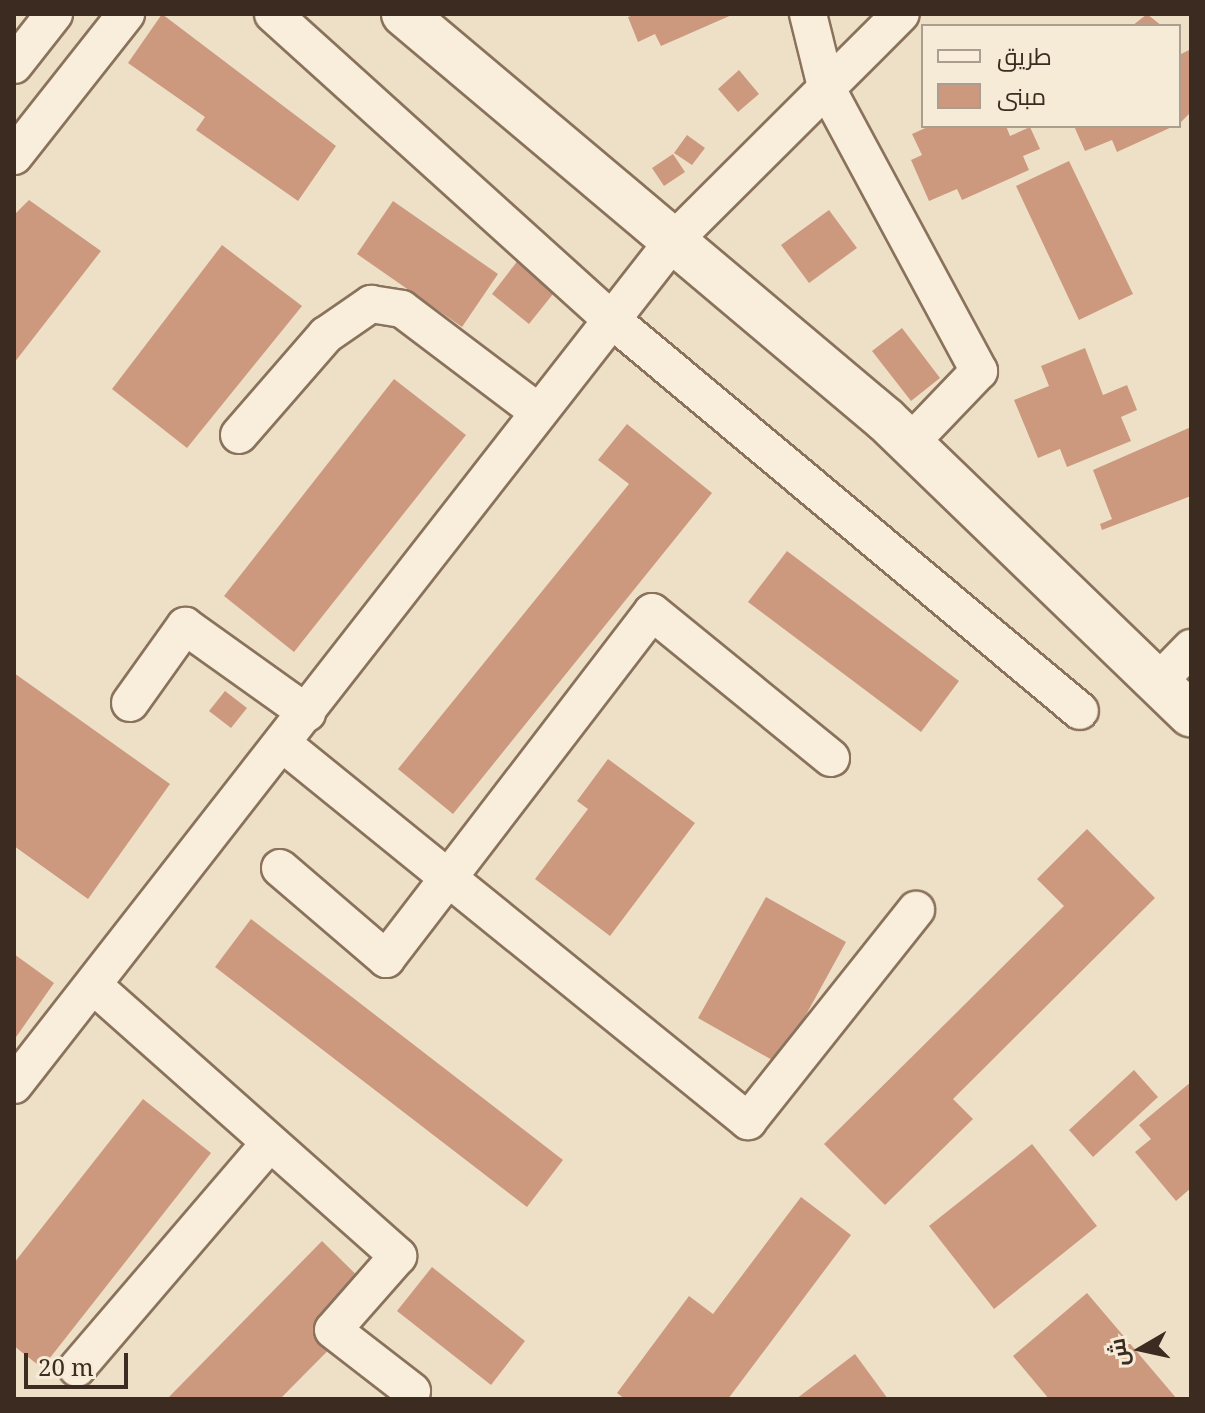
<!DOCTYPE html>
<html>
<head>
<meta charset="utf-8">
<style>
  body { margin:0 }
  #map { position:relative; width:1205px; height:1413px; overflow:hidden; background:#eee0c7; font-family:"Noto Serif",Cairo,serif }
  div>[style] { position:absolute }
  .building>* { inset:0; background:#cc997e }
  .roads { filter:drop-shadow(2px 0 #8a725c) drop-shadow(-2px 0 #8a725c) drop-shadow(0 2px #8a725c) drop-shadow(0 -2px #8a725c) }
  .street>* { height:36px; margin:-18px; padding:0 18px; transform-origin:18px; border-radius:18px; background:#f9eedb }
  .secondary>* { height:44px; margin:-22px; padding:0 22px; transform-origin:22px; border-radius:22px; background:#f9eedb }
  span { translate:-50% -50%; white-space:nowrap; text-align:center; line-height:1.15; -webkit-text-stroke:6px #f6ebd7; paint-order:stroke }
  .frame { position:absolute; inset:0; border:16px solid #3b2b20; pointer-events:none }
  .legend { position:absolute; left:921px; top:24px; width:260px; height:104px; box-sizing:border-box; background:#f6ebd7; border:2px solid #ab9e8e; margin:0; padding:10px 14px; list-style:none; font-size:24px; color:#3b2b20 }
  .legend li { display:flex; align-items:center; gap:16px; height:40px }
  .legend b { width:40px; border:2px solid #ab9e8e }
  .north { position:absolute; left:1101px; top:1309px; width:80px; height:80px; -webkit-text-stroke:6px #f6ebd7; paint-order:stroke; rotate:261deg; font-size:22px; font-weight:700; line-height:32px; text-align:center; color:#3b2b20 }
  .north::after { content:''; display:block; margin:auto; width:28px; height:36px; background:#3b2b20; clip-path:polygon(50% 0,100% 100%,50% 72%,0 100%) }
  .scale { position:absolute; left:24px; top:1353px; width:104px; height:36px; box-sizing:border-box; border:4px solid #3b2b20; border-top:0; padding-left:10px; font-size:24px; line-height:28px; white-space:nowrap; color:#3b2b20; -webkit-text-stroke:6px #f6ebd7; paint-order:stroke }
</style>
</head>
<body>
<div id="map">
  <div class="building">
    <i style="clip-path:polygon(162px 14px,336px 146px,298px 201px,196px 130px,205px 117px,128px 63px)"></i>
    <i style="clip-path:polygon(636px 14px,734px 14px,661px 46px,655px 34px,638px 42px,628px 17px)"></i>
    <i style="clip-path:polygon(1147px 14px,1162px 26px,1132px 26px)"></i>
    <i style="clip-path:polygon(1191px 49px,1191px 112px,1179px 124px,1179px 55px)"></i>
    <i style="clip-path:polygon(739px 70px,759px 94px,738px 112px,718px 89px)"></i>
    <i style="clip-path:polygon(930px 126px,1006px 126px,1010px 136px,1030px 127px,1040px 149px,1023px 156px,1029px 170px,962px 200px,957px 189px,929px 201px,911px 160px,922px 155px,912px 134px)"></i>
    <i style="clip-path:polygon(1074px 126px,1174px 126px,1117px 152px,1112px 140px,1085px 151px)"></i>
    <i style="clip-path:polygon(687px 135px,705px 148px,692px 165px,674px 153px)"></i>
    <i style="clip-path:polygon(673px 154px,685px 172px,664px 186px,652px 168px)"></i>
    <i style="clip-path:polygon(1069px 161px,1133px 294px,1079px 320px,1016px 186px)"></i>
    <i style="clip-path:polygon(29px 200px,101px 251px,14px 363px,14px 215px)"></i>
    <i style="clip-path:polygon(393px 201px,498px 274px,462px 327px,357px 254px)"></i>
    <i style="clip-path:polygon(829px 210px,857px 248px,809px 283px,781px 245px)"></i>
    <i style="clip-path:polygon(222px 245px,302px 306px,187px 448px,112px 389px)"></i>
    <i style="clip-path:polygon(519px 259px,557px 289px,529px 324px,492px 294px)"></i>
    <i style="clip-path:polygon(902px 328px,940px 378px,911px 401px,872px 351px)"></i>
    <i style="clip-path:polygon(1085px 348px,1103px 395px,1127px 385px,1137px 410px,1121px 417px,1131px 441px,1067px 467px,1060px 449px,1038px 458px,1014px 400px,1049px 386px,1041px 366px)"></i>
    <i style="clip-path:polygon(394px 379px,466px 435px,294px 652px,224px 596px)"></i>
    <i style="clip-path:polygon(627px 424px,712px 493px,453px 814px,398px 769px,629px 484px,598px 460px)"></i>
    <i style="clip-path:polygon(1191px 427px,1191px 496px,1102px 530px,1100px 524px,1112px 519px,1093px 470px)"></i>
    <i style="clip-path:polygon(787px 551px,959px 681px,921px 732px,748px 602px)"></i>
    <i style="clip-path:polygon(14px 673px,170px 784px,88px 899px,14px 846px)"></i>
    <i style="clip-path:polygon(225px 691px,247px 708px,231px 728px,209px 711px)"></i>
    <i style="clip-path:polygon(608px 759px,695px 823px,610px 936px,535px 879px,588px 809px,577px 801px)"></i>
    <i style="clip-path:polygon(1087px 829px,1155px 898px,953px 1099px,973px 1119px,885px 1205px,824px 1144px,1064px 906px,1037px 879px)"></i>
    <i style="clip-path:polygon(766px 897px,846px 942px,779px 1064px,698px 1018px)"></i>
    <i style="clip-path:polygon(251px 919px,563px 1160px,527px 1207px,215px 967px)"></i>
    <i style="clip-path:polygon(14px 954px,54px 983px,14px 1040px)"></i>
    <i style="clip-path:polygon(1134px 1070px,1158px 1097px,1093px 1157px,1069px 1130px)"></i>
    <i style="clip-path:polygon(1191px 1082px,1191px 1188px,1176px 1201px,1135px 1152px,1151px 1139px,1139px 1125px)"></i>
    <i style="clip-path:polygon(143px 1099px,211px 1153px,42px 1368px,14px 1346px,14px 1263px)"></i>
    <i style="clip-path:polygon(1032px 1144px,1097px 1226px,994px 1309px,929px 1226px)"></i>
    <i style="clip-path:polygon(801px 1197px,851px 1235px,728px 1399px,625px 1399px,617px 1393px,689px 1296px,713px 1314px)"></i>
    <i style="clip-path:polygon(322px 1241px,380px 1298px,280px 1399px,167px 1399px)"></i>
    <i style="clip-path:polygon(432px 1267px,525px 1341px,491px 1385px,397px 1311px)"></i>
    <i style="clip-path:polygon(1087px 1293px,1177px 1399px,1049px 1399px,1013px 1356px)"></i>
    <i style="clip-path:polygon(855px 1354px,888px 1399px,796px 1399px)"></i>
  </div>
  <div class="roads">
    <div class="street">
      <i style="left:273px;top:14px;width:455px;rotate:42.1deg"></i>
      <i style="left:611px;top:319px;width:611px;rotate:39.89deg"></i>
      <i style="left:808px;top:14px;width:75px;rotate:76.1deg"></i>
      <i style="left:826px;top:87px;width:323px;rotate:61.7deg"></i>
      <i style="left:979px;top:371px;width:100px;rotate:133.8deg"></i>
      <i style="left:14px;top:65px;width:65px;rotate:-51.9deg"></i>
      <i style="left:14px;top:156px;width:181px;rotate:-51.7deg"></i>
      <i style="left:239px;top:435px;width:133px;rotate:-49deg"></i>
      <i style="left:326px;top:335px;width:55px;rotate:-34.6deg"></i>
      <i style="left:371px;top:304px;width:31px;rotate:9deg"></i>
      <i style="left:402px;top:309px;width:169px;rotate:37.1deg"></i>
      <i style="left:1157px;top:683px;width:49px;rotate:-45.8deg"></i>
      <i style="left:130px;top:703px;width:95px;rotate:-54.5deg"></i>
      <i style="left:185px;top:626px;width:150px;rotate:35.5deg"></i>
      <i style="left:283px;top:744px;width:599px;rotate:39.03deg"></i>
      <i style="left:748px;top:1121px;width:270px;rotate:-51.5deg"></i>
      <i style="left:280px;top:868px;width:140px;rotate:40.6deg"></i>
      <i style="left:386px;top:959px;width:437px;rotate:-52.5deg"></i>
      <i style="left:652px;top:612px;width:231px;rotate:39.2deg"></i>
      <i style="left:94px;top:986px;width:407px;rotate:41.6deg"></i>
      <i style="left:398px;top:1256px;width:98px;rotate:131.3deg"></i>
      <i style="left:333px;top:1330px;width:100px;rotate:37.7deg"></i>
      <i style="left:14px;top:1085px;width:1072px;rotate:-52.01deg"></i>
      <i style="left:674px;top:240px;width:320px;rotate:-44.9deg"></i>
      <i style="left:77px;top:1368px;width:296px;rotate:-49.4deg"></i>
    </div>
    <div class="secondary">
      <i style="left:404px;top:14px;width:630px;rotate:40.11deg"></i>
      <i style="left:886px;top:420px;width:424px;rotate:44deg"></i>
    </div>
  </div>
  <div class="frame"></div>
  <ul class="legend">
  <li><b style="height:10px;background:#f9eedb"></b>طريق</li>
  <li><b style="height:22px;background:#cc997e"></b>مبنى</li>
  </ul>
  <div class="north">ش</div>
  <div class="scale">20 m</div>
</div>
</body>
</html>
